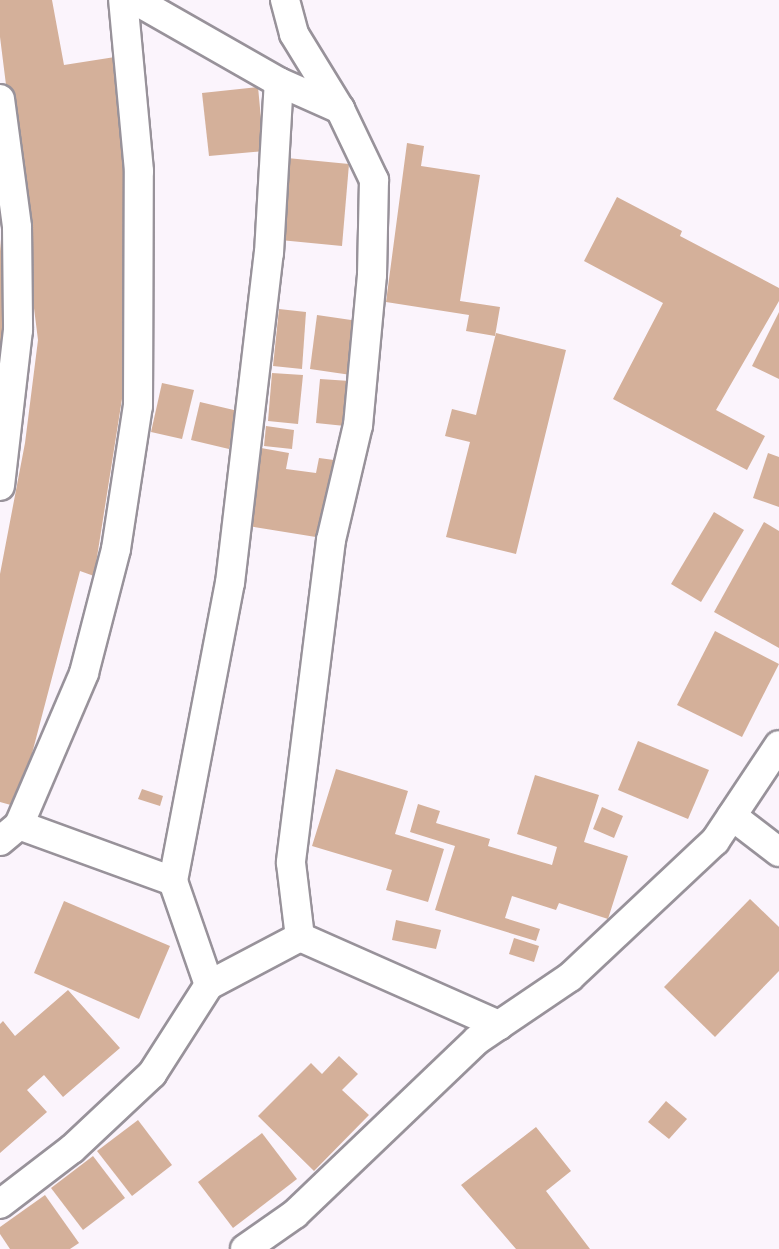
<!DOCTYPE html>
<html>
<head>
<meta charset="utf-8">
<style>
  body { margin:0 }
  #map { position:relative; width:779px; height:1249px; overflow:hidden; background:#fbf4fc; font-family:"IBM Plex Sans",sans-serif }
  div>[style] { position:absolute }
  .building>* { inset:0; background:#d4b09a }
  .roads { filter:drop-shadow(2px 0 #98929a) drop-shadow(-2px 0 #98929a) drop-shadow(0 2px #98929a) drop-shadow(0 -2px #98929a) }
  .minor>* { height:28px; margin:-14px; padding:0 14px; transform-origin:14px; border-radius:14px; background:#fff }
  span { translate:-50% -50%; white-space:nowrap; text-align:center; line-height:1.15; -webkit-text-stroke:5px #fff; paint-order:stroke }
</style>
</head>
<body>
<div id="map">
  <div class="building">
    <i style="clip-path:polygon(0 0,52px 0,64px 65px,115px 57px,132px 208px,125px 380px,94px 576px,80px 571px,18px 807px,0 802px,0 574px,25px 443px,38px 340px,0 37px)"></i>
    <i style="clip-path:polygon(258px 87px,264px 151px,209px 156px,202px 93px)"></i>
    <i style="clip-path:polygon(407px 143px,424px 146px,421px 166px,480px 175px,460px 301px,500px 307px,495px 336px,466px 331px,469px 315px,386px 302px)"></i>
    <i style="clip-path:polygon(287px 158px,349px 164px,342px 246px,280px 240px)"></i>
    <i style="clip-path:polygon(617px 197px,682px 231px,680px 236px,779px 288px,779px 301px,716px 410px,765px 436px,747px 470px,613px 399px,663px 303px,584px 261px)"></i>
    <i style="clip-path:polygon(0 239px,7px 325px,0 404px)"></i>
    <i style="clip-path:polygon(279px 309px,306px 312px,302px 369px,273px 366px)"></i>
    <i style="clip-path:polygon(779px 312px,779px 379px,752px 366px)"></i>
    <i style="clip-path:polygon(317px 315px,358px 321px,351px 375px,310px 369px)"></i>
    <i style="clip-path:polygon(496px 333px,566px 350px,516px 554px,446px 537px,470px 442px,445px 436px,452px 409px,476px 415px)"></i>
    <i style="clip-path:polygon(272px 373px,303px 375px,298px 424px,268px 421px)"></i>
    <i style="clip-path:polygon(320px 379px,350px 381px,345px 426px,316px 423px)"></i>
    <i style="clip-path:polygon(162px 383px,194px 390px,182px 439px,151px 432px)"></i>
    <i style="clip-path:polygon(200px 402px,238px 411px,229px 449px,191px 440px)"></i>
    <i style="clip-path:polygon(266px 426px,294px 430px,292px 449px,264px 446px)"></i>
    <i style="clip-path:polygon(261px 448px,289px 453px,286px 469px,316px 473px,319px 458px,334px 460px,322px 538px,248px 526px)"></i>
    <i style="clip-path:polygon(768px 453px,779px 457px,779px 507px,753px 498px)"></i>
    <i style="clip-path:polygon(714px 512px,744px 530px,701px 602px,671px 584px)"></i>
    <i style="clip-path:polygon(764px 522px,779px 531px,779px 648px,714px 612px)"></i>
    <i style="clip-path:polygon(715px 631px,779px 664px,742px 737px,677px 705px)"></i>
    <i style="clip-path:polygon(638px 741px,709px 770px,688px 819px,618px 790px)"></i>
    <i style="clip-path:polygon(336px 769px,408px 791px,395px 834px,444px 849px,428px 902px,386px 890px,392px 870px,312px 846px)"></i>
    <i style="clip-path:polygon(535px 775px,599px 795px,584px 842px,628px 856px,608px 919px,559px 903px,556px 910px,512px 896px,505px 918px,540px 929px,536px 941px,435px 910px,455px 846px,410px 832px,418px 804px,440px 811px,436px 823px,490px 839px,488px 846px,552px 865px,557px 847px,517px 834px)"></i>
    <i style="clip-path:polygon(142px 789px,163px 796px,160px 806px,138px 799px)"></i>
    <i style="clip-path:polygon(602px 807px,623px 816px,614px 838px,593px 829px)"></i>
    <i style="clip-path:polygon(750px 899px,779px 927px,779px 971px,715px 1037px,664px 987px)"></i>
    <i style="clip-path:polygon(64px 901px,170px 946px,139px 1019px,34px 973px)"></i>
    <i style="clip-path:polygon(396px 920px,441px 930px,436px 949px,392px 940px)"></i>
    <i style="clip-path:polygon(514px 938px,539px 946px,534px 962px,509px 954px)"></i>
    <i style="clip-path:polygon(68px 990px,120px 1048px,63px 1097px,44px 1075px,27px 1090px,47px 1112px,0 1153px,0 1024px,3px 1021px,15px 1036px)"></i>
    <i style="clip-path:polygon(339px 1056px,358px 1074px,342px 1090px,369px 1115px,314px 1171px,258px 1116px,311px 1063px,322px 1074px)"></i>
    <i style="clip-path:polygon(666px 1101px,687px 1119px,669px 1139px,648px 1122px)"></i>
    <i style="clip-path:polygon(138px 1120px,172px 1165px,132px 1196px,97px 1151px)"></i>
    <i style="clip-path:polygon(536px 1127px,571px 1171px,546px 1191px,590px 1249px,516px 1249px,461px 1185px)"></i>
    <i style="clip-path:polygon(262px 1133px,297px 1179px,233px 1228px,198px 1182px)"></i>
    <i style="clip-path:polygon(93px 1156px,125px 1198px,83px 1230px,51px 1188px)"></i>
    <i style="clip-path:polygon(45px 1195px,79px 1243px,70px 1249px,10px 1249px,0 1234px,0 1227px)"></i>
  </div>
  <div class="roads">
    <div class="minor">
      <i style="left:135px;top:0;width:166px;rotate:29.7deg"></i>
      <i style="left:279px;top:82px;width:67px;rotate:23.9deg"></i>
      <i style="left:285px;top:0;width:35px;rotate:75deg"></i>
      <i style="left:294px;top:34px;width:88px;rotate:58.5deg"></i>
      <i style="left:340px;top:109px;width:79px;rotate:64.4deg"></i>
      <i style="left:374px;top:180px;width:95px;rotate:91.2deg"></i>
      <i style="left:372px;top:275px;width:151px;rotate:95.3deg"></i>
      <i style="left:358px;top:425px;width:118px;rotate:103.2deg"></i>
      <i style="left:331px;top:540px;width:325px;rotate:97.1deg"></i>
      <i style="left:291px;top:863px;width:75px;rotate:83.1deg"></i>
      <i style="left:0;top:99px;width:129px;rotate:82.4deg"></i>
      <i style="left:17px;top:227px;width:103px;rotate:89.4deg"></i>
      <i style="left:18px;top:330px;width:157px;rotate:96.6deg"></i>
      <i style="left:732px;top:816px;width:59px;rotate:37.5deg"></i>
      <i style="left:19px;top:825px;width:164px;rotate:20deg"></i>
      <i style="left:0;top:841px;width:25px;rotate:-40deg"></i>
      <i style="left:19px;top:825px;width:165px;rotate:-66.8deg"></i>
      <i style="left:84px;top:673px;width:128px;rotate:-75.5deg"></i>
      <i style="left:116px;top:549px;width:145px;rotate:-81.3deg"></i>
      <i style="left:138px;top:406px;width:235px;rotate:-89.8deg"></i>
      <i style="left:139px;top:171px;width:172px;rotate:-95.3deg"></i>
      <i style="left:300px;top:937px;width:218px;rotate:23.9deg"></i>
      <i style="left:209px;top:985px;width:103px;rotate:-27.8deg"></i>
      <i style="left:0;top:1204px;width:91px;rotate:-37.4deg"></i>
      <i style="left:72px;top:1149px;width:110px;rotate:-43.2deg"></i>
      <i style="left:152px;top:1074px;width:106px;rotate:-57.4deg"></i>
      <i style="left:209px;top:985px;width:110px;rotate:-109.1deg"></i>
      <i style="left:173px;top:881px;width:303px;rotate:-79.2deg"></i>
      <i style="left:230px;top:583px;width:332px;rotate:-83.3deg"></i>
      <i style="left:269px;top:253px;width:171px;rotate:-86.7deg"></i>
      <i style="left:245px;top:1249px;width:61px;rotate:-35deg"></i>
      <i style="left:295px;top:1214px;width:252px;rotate:-43.7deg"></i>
      <i style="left:477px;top:1040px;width:112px;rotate:-34.1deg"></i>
      <i style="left:570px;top:977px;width:199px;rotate:-43.2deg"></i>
      <i style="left:715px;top:841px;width:115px;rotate:-56.3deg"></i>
    </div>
  </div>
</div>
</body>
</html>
